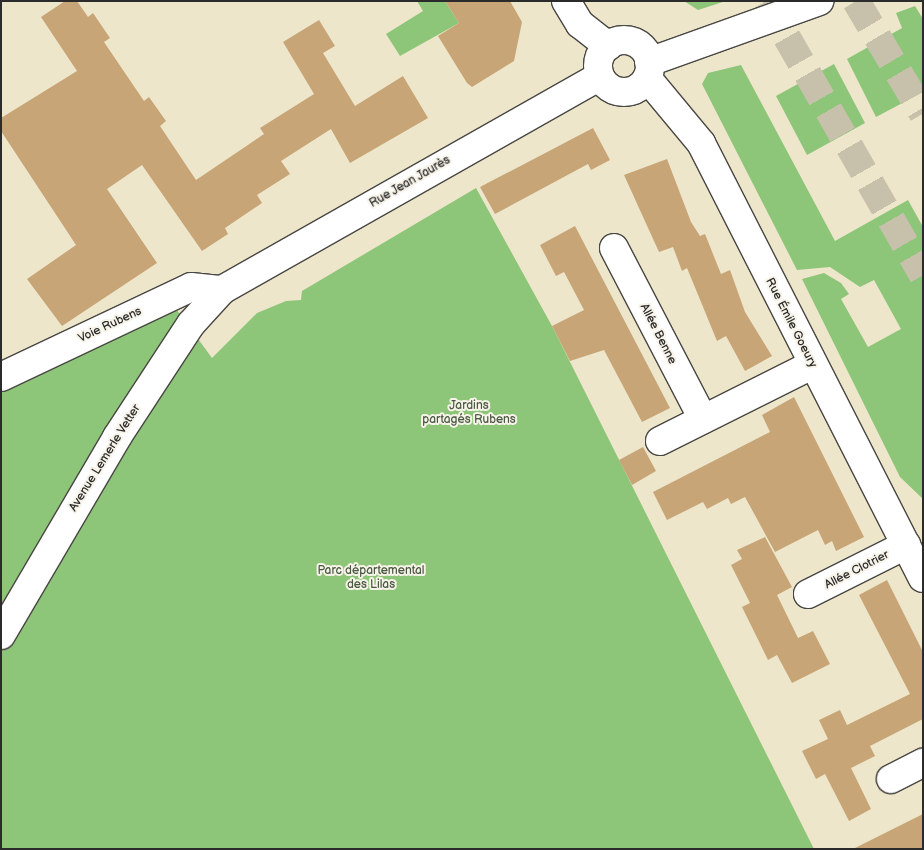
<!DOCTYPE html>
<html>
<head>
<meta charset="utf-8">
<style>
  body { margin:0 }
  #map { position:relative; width:924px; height:850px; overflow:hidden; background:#eee6cb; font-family:"Balsamiq Sans",sans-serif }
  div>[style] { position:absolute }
  .green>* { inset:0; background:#8dc579 }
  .building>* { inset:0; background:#c7a576 }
  .motorway-tunnel>* { height:28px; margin-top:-14px; transform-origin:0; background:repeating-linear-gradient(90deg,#c7c1ab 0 28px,transparent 0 42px) }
  .roads { filter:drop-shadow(1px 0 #484743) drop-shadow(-1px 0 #484743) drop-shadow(0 1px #484743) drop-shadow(0 -1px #484743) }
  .minor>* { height:28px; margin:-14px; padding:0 14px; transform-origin:14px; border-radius:14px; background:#fff }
  .minor>.ring { margin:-14px; padding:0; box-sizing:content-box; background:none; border:28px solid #fff; border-radius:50% }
  .tertiary>* { height:28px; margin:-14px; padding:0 14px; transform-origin:14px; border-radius:14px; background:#fff }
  span { translate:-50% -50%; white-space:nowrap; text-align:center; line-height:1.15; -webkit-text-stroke:4px #f7f3e8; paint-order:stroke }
  .street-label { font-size:12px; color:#2b2b2b }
  .park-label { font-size:12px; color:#485942 }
  .frame { position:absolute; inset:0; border:2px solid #2b2b2b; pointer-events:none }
</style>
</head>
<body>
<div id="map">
  <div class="green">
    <i style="clip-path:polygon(417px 1px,445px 1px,459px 23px,400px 56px,386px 34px,423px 11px)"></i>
    <i style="clip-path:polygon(684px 1px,726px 1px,698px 10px)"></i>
    <i style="clip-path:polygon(915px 6px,923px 19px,923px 92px,876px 117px,847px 59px,902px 28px,896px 13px)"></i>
    <i style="clip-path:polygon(834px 64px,865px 123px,807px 155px,776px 96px)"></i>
    <i style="clip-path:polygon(741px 65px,835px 241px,908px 200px,923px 227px,923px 499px,900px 477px,802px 279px,824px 273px,841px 283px,849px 294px,841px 299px,868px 347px,901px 329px,874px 280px,860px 287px,830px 267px,797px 270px,702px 84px,708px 73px)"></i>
    <i style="clip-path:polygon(476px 188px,552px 326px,814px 849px,1px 849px,1px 387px,171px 302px,212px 358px,257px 313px,286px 301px,301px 300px,302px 291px)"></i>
  </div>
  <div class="building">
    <i style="clip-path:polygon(65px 1px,77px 1px,88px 17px,93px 13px,110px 38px,104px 42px,144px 101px,149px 97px,166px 121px,160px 126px,196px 180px,264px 134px,260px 128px,314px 94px,283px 42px,319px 20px,335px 46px,323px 53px,355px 106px,403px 76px,428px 118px,350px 163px,331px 129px,281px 161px,290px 174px,257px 195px,262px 203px,225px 228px,228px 234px,202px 251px,142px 165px,107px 189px,157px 263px,62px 326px,27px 279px,76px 245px,1px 131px,1px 118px,77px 71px,41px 17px)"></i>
    <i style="clip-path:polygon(445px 1px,510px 1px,522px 22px,514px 61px,472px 87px,467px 83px,438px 36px,459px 23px)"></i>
    <i style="clip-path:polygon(593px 128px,610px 160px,591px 170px,588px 164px,495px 214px,480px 187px)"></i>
    <i style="clip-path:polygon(667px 159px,691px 222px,700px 236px,705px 234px,721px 274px,730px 270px,745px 312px,772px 356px,745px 371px,726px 336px,717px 341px,687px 268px,682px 271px,673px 247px,659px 252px,624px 175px)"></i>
    <i style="clip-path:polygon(575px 226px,670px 408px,642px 422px,604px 350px,570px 361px,552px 326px,584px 310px,564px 272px,556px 276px,540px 245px)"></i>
    <i style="clip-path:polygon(794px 397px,864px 537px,836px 551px,832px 541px,825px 545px,818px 530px,775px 552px,745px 497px,731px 504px,728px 498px,707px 509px,703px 502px,667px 520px,653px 492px,770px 432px,762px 415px)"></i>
    <i style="clip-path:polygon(643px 447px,656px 471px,632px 485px,619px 460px)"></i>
    <i style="clip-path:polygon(765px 537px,792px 587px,777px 595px,798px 638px,813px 631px,830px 664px,792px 683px,777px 655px,768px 660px,742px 607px,750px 603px,731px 565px,742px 559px,737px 550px)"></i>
    <i style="clip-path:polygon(887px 580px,923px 652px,923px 719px,870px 746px,875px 756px,851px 768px,871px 809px,849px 821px,825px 774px,816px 779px,802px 751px,828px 739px,819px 720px,840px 710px,847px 725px,910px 694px,859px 595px)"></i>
    <i style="clip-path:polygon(923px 814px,923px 849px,853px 849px)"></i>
  </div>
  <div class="motorway-tunnel">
    <i style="left:766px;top:1px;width:316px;rotate:60.2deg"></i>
    <i style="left:856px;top:1px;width:131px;rotate:59.3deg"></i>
  </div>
  <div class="roads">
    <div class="minor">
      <i style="left:566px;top:1px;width:27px;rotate:59deg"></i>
      <i style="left:580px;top:24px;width:36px;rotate:38deg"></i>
      <i class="ring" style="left:598px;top:40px;width:24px;height:24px"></i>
      <i style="left:649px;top:62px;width:181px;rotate:-19.7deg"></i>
      <i style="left:647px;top:78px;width:85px;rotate:50.3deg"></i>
      <i style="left:701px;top:143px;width:488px;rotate:63deg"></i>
      <i style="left:614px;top:248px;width:193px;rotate:62.5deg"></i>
      <i style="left:1px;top:377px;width:210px;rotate:-25.3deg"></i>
      <i style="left:191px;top:287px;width:31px;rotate:6deg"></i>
      <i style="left:222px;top:290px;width:434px;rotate:-29.5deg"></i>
      <i style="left:660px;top:441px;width:170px;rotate:-26.6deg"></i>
      <i style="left:808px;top:594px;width:110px;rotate:-26.6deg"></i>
      <i style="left:891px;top:779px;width:36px;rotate:-27deg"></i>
    </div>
    <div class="tertiary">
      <i style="left:1px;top:635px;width:229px;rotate:-59.6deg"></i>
      <i style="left:117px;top:437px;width:135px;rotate:-56.8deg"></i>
      <i style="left:191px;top:324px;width:46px;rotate:-47.6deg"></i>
    </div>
  </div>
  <div class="street-label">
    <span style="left:410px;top:182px;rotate:-30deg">Rue Jean Jaurès</span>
    <span style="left:791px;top:323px;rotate:63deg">Rue Émile Goeury</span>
    <span style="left:110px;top:325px;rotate:-25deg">Voie Rubens</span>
    <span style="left:658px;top:334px;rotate:63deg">Allée Benne</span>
    <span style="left:105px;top:458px;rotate:-58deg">Avenue Lemerle Vetter</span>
    <span style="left:857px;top:570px;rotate:-27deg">Allée Clotrier</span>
  </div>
  <div class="park-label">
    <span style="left:469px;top:413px">Jardins<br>partagés Rubens</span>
    <span style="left:371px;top:578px">Parc départemental<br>des Lilas</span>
  </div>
  <div class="frame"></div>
</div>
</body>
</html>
